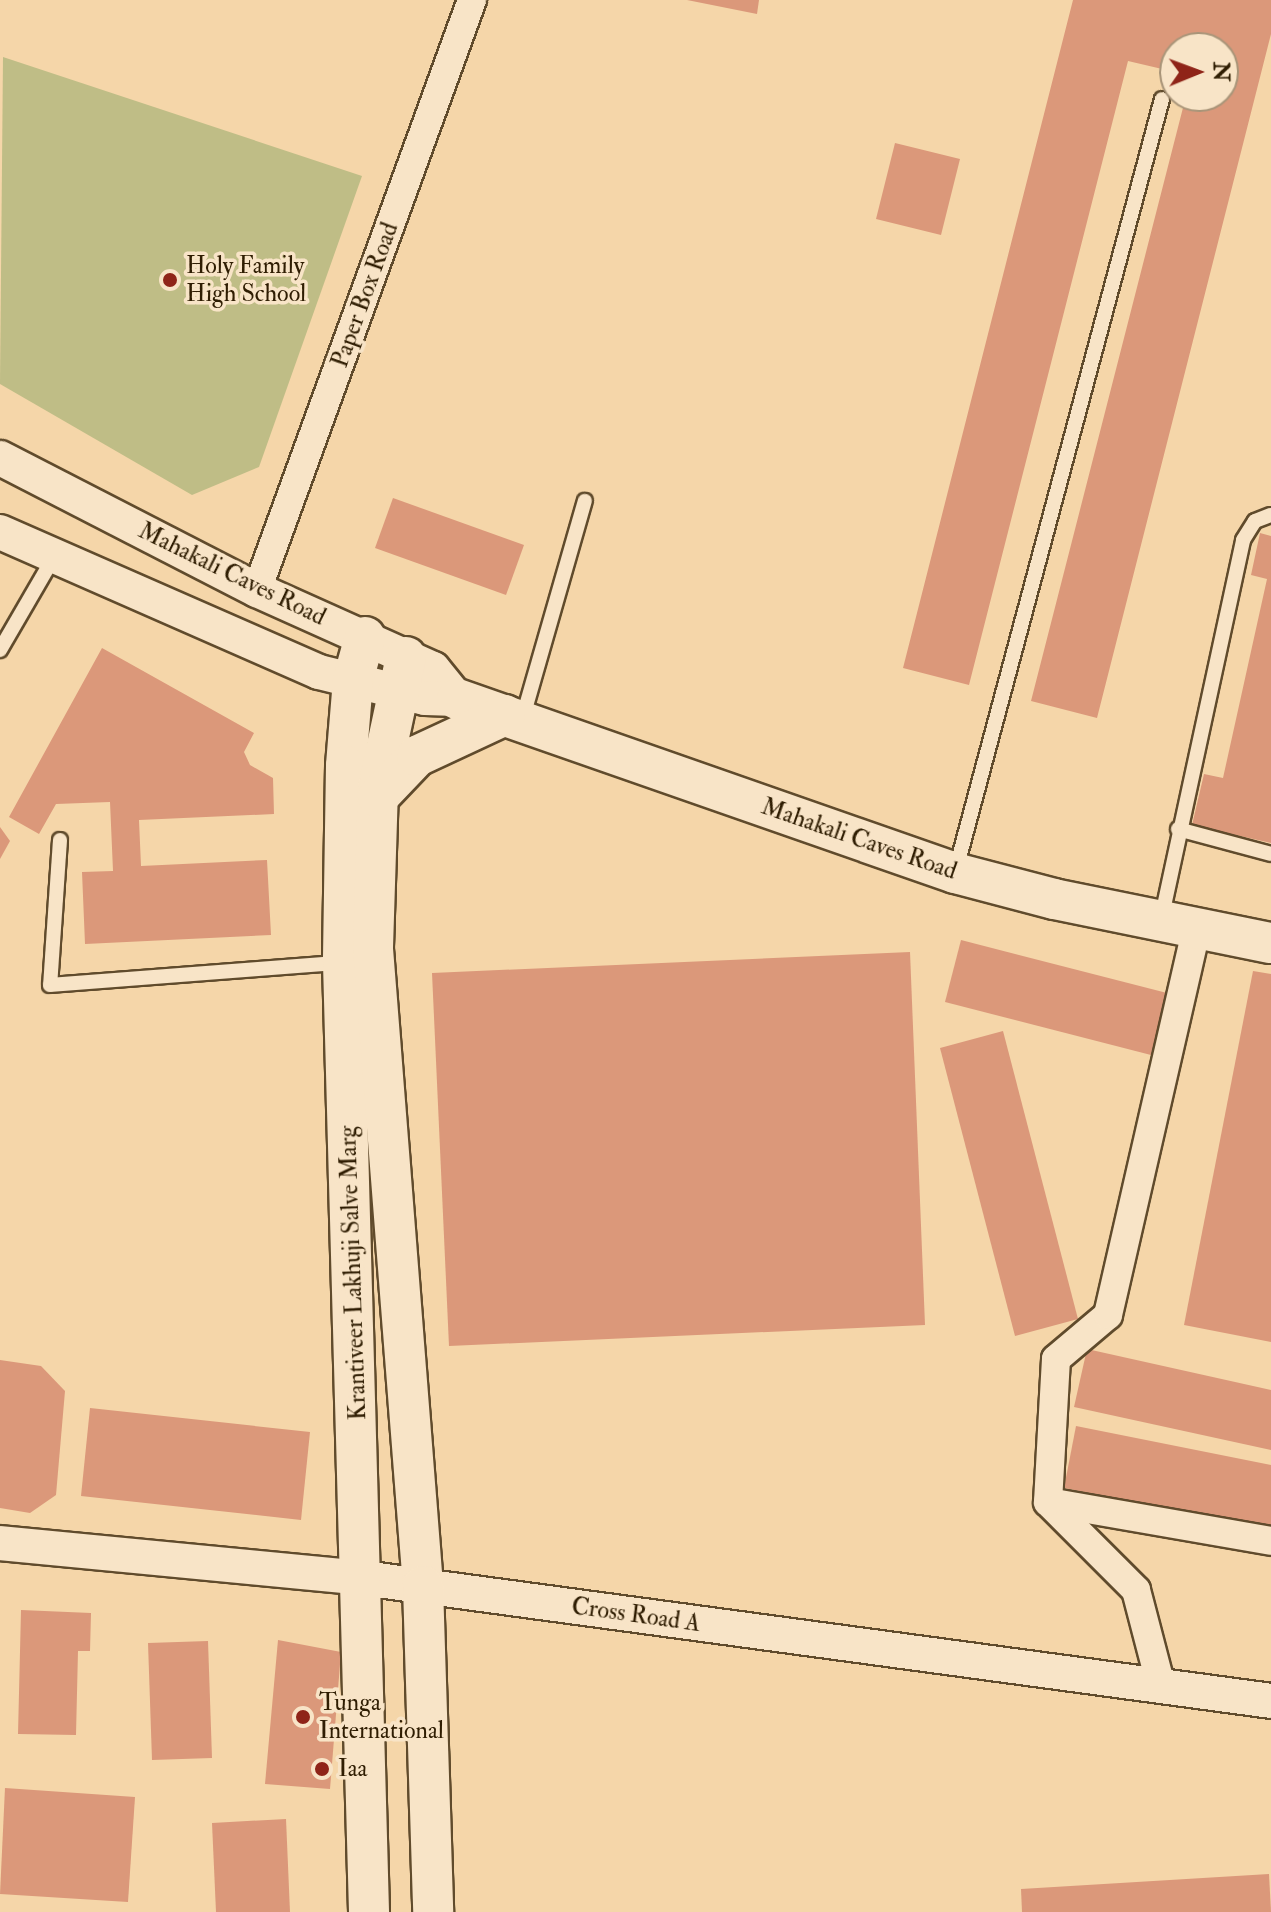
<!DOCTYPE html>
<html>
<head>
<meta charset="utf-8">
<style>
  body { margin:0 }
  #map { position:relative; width:1271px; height:1912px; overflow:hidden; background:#f5d6a9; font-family:"IM FELL Double Pica",serif }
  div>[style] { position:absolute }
  .green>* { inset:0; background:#bfbd86 }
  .building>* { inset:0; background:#db987a }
  .roads { filter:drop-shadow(2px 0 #604b2c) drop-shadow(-2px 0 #604b2c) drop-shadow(0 2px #604b2c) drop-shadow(0 -2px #604b2c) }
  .service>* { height:14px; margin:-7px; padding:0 7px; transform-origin:7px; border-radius:7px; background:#f8e4c7 }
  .minor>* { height:28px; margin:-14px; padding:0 14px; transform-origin:14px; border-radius:14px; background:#f8e4c7 }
  .tertiary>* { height:34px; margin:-17px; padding:0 17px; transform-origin:17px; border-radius:17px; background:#f8e4c7 }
  .secondary>* { height:40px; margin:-20px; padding:0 20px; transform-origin:20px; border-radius:20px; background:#f8e4c7 }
  .dots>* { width:22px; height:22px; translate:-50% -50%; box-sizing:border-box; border:4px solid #f8e4c7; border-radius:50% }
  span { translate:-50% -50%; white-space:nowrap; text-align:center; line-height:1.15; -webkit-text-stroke:7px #f8e4c7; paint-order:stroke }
  .poi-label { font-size:24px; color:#2f1d02 }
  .left { translate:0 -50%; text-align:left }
  .street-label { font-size:24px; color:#2f1d02 }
  .north { position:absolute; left:1159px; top:32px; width:80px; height:80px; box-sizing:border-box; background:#f8e4c7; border:2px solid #a89478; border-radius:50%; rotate:89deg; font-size:22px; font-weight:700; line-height:32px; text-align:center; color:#2f1d02 }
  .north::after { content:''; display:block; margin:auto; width:28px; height:36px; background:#8f2418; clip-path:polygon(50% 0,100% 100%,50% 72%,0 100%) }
</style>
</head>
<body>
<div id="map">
  <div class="green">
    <i style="clip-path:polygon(3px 57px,362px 176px,259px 467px,192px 495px,0 384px)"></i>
  </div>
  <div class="building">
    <i style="clip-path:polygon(687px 0,759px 0,757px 14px)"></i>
    <i style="clip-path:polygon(1073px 0,1271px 0,1271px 34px,1097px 718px,1031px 701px,1186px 96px,1223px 96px,1223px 48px,1175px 48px,1175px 72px,1128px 61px,969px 685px,903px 668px)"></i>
    <i style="clip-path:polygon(895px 143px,960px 159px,941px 235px,876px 219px)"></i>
    <i style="clip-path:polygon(393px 498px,524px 545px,506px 595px,375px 548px)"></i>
    <i style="clip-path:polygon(1260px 533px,1271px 536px,1271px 843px,1192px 825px,1204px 774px,1223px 778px,1267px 579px,1251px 575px)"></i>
    <i style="clip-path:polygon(102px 648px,254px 733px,244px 752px,250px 765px,273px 778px,274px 814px,139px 820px,141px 866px,267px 860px,271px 935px,85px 944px,82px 872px,113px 871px,110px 802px,56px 804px,39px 834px,9px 817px)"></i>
    <i style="clip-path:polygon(0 827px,10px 841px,0 859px)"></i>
    <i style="clip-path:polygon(961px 940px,1167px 993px,1151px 1055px,945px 1002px)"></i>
    <i style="clip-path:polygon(910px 952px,925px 1325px,449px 1346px,432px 973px)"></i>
    <i style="clip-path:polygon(1253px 971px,1271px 974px,1271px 1342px,1184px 1325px)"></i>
    <i style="clip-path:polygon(1003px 1031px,1078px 1319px,1015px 1336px,940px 1048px)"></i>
    <i style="clip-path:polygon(1087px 1349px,1271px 1390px,1271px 1450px,1074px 1407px)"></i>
    <i style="clip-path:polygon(0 1360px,41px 1366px,65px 1391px,56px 1495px,30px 1513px,0 1508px)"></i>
    <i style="clip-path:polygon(90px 1408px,310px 1432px,301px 1520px,81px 1496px)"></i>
    <i style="clip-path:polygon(1076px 1426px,1271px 1465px,1271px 1529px,1064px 1488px)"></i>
    <i style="clip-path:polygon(21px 1610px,91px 1613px,90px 1651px,78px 1651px,76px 1735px,18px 1734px)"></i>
    <i style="clip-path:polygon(278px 1640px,341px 1652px,330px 1789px,265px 1784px)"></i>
    <i style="clip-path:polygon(208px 1641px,212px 1758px,152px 1760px,148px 1643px)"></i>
    <i style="clip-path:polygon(5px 1788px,135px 1797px,128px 1902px,0 1894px)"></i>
    <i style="clip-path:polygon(286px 1819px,290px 1912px,216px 1912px,212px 1823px)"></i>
    <i style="clip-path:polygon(1269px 1874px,1271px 1912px,1022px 1912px,1021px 1889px)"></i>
  </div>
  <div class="roads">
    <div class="service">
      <i style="left:0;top:650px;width:108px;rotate:-59.9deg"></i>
      <i style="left:522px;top:720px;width:228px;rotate:-74deg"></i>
      <i style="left:1178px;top:829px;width:96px;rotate:15deg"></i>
      <i style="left:60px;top:840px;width:145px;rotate:93.9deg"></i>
      <i style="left:50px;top:985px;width:290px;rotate:-4.4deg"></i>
      <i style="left:956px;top:869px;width:797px;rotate:-75.02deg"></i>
      <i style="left:1161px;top:920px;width:389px;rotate:-77.8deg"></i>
      <i style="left:1243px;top:540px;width:22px;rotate:-58deg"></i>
      <i style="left:1255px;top:521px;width:17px;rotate:-21deg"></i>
    </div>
    <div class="minor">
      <i style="left:257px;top:590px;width:628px;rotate:-69.98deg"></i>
      <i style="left:1048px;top:1502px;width:226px;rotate:9.9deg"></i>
      <i style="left:1161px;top:1686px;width:99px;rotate:-104.6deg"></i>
      <i style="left:1136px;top:1590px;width:124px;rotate:-135deg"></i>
      <i style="left:1048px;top:1502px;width:143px;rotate:-86.8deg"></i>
      <i style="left:1056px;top:1359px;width:68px;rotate:-40.2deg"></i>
      <i style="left:1108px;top:1315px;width:395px;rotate:-77.1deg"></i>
    </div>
    <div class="tertiary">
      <i style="left:0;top:458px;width:289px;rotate:27.2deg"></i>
      <i style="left:257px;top:590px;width:193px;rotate:24.2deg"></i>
      <i style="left:433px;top:669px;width:38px;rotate:51deg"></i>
      <i style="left:0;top:532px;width:348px;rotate:23.7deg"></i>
      <i style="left:319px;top:672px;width:109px;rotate:13.8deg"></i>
      <i style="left:425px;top:698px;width:32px;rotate:2deg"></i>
      <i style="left:0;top:1543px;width:365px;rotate:5.5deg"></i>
      <i style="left:363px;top:1578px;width:916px;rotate:7.71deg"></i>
    </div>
    <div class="secondary">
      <i style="left:365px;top:637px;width:45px;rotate:105.6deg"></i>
      <i style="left:353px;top:680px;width:86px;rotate:94.7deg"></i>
      <i style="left:346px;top:766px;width:197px;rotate:90.9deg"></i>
      <i style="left:343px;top:963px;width:949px;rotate:88.43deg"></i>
      <i style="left:406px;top:657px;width:134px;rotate:102.1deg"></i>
      <i style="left:378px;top:788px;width:161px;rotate:91.8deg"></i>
      <i style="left:373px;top:949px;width:639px;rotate:85.51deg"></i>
      <i style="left:423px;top:1586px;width:326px;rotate:88.2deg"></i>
      <i style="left:457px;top:699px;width:528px;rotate:19.26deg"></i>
      <i style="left:955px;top:873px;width:102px;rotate:14.7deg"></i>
      <i style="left:1054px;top:899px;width:221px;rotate:11.5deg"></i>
      <i style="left:378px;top:797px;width:57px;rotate:-46.4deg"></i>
      <i style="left:417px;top:756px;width:97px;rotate:-25deg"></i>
    </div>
  </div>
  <div class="dots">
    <i style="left:170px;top:280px;background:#8f2418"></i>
    <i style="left:303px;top:1717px;background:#8f2418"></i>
    <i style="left:322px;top:1769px;background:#8f2418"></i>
  </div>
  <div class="poi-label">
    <span class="left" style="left:186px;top:280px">Holy Family<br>High School</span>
    <span class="left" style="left:319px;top:1717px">Tunga<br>International</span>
    <span class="left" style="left:338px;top:1769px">Iaa</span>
  </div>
  <div class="street-label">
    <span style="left:365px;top:295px;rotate:-70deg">Paper Box Road</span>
    <span style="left:232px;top:574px;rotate:26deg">Mahakali Caves Road</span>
    <span style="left:859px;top:839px;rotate:19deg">Mahakali Caves Road</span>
    <span style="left:353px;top:1273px;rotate:-92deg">Krantiveer Lakhuji Salve Marg</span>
    <span style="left:636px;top:1615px;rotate:8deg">Cross Road A</span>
  </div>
  <div class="north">N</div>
</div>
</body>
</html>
